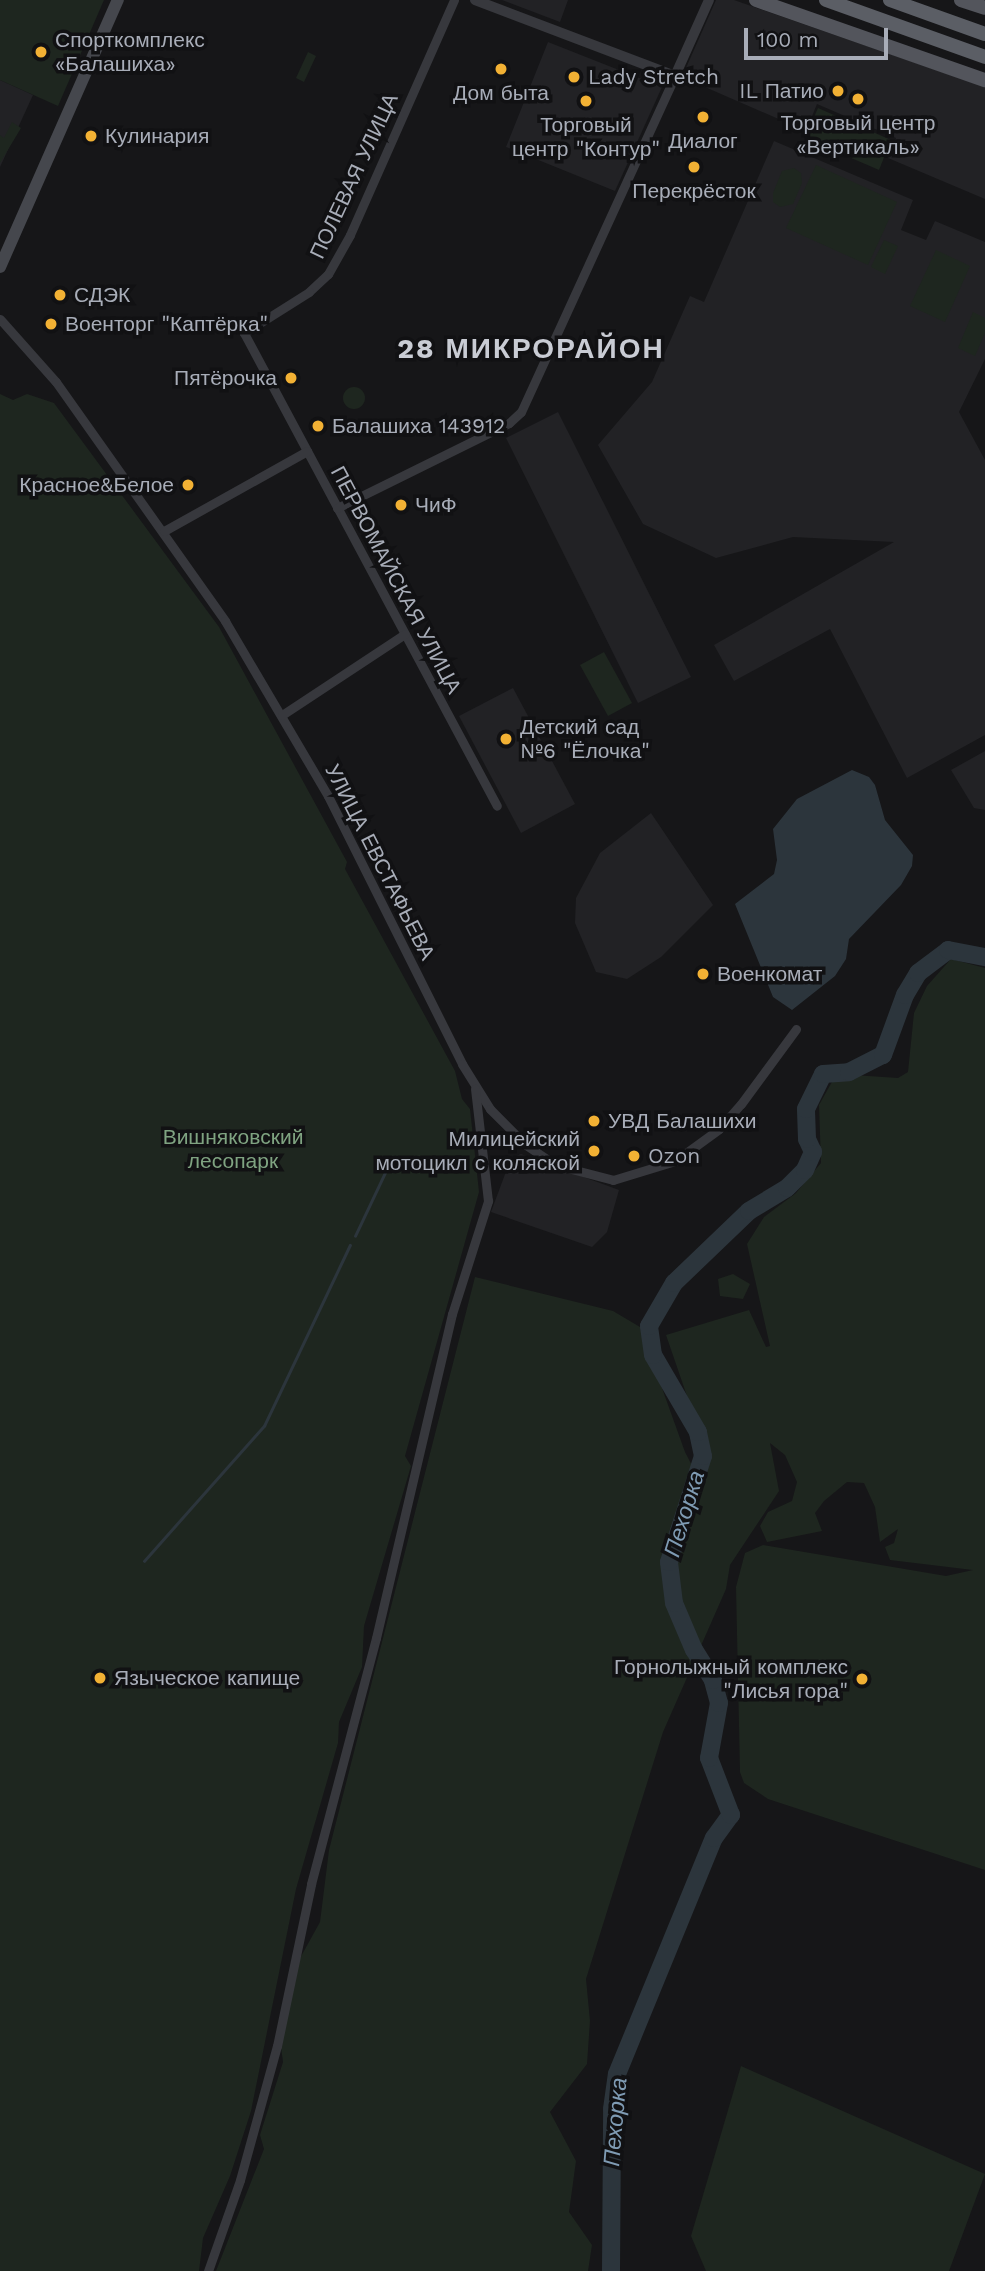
<!DOCTYPE html>
<html>
<head>
<meta charset="utf-8">
<style>
  body { margin:0 }
  #map { position:relative; width:985px; height:2271px; overflow:hidden; background:#161618; font-family:"Work Sans",sans-serif }
  div>[style] { position:absolute }
  .built>* { inset:0; background:#222225 }
  .green>* { inset:0; background:#1e261f }
  .round { border-radius:50% }
  .water>* { inset:0; background:#2c353c }
  .stream>* { height:2.5px; margin:-1.25px; padding:0 1.25px; transform-origin:1.25px; border-radius:1.25px; background:#2c353c }
  .river>* { height:18px; margin:-9px; padding:0 9px; transform-origin:9px; border-radius:9px; background:#2c353c }
  .minor>* { height:9px; margin:-4.5px; padding:0 4.5px; transform-origin:4.5px; border-radius:4.5px; background:#37383d }
  .tertiary>* { height:10px; margin:-5px; padding:0 5px; transform-origin:5px; border-radius:5px; background:#37383d }
  .secondary>* { height:12px; margin:-6px; padding:0 6px; transform-origin:6px; border-radius:6px; background:#45474d }
  .primary>* { height:14px; margin:-7px; padding:0 7px; transform-origin:7px; border-radius:7px; background:#53555c }
  .trunk>* { height:14px; margin:-7px; padding:0 7px; transform-origin:7px; border-radius:7px; background:#5b5e65 }
  .dots>* { width:19px; height:19px; translate:-50% -50%; box-sizing:border-box; border:4px solid #111113; border-radius:50% }
  span { translate:-50% -50%; white-space:nowrap; text-align:center; line-height:1.15; -webkit-text-stroke:7px #111113; paint-order:stroke }
  .poi-label { font-size:21px; color:#a8adb8 }
  .left { translate:0 -50%; text-align:left }
  .right { translate:-100% -50%; text-align:right }
  .street-label { font-size:21px; color:#a8adb8 }
  .park-label { font-size:21px; color:#7fa381 }
  .water-label { font-size:23px; color:#7f9bb3; font-style:italic }
  .district-label { font-size:28px; color:#c9ccd4; font-weight:700; letter-spacing:2px }
  .scale { position:absolute; left:744px; top:28px; width:144px; height:32px; box-sizing:border-box; border:4px solid #a8adb8; border-top:0; padding-left:9px; font-size:21px; line-height:24px; white-space:nowrap; color:#a8adb8; -webkit-text-stroke:5px #111113; paint-order:stroke }
</style>
</head>
<body>
<div id="map">
  <div class="built">
    <i style="clip-path:polygon(502px 0,568px 0,560px 22px)"></i>
    <i style="clip-path:polygon(716px 0,734px 0,985px 87px,985px 199px,888px 158px,896px 138px,817px 104px,806px 131px,682px 77px)"></i>
    <i style="clip-path:polygon(548px 42px,662px 87px,615px 191px,506px 147px)"></i>
    <i style="clip-path:polygon(0 80px,33px 95px,0 167px)"></i>
    <i style="clip-path:polygon(774px 141px,913px 200px,901px 230px,926px 240px,935px 221px,985px 242px,985px 359px,959px 412px,985px 460px,985px 735px,907px 778px,830px 629px,734px 681px,714px 645px,894px 542px,793px 537px,716px 558px,643px 524px,598px 445px,652px 382px,690px 296px,704px 302px)"></i>
    <i style="clip-path:polygon(558px 412px,691px 677px,638px 703px,506px 438px)"></i>
    <i style="clip-path:polygon(513px 688px,575px 804px,521px 833px,459px 716px)"></i>
    <i style="clip-path:polygon(985px 751px,985px 810px,974px 808px,951px 770px)"></i>
    <i style="clip-path:polygon(651px 813px,713px 905px,661px 957px,627px 979px,596px 972px,575px 923px,576px 898px,600px 853px)"></i>
    <i style="clip-path:polygon(521px 1154px,619px 1190px,607px 1232px,592px 1247px,491px 1212px,511px 1158px)"></i>
  </div>
  <div class="green">
    <i style="clip-path:polygon(0 0,104px 0,58px 106px,0 80px)"></i>
    <i style="clip-path:polygon(308px 52px,316px 56px,304px 82px,296px 78px)"></i>
    <i style="clip-path:polygon(818px 108px,891px 140px,879px 170px,805px 138px)"></i>
    <i style="clip-path:polygon(12px 122px,21px 128px,0 163px,0 135px,4px 138px)"></i>
    <i style="clip-path:polygon(816px 165px,897px 202px,868px 265px,786px 228px)"></i>
    <i style="clip-path:polygon(794px 168px,801px 173px,802px 183px,793px 204px,780px 207px,773px 202px,773px 193px,782px 171px)"></i>
    <i style="clip-path:polygon(884px 240px,898px 246px,885px 274px,871px 267px)"></i>
    <i style="clip-path:polygon(936px 250px,970px 266px,945px 322px,910px 306px)"></i>
    <i style="clip-path:polygon(973px 312px,985px 318px,985px 333px,975px 356px,958px 348px)"></i>
    <i class="round" style="left:343px;top:387px;width:22px;height:22px"></i>
    <i style="clip-path:polygon(0 394px,13px 400px,27px 394px,54px 403px,219px 627px,347px 862px,345px 869px,455px 1071px,462px 1099px,470px 1109px,479px 1192px,405px 1456px,411px 1466px,364px 1626px,362px 1667px,339px 1722px,338px 1743px,296px 1889px,251px 2111px,230px 2176px,203px 2238px,199px 2271px,0 2271px)"></i>
    <i style="clip-path:polygon(604px 652px,632px 703px,608px 716px,580px 665px)"></i>
    <i style="clip-path:polygon(951px 959px,985px 968px,985px 1870px,768px 1799px,744px 1783px,740px 1772px,736px 1587px,745px 1553px,763px 1545px,946px 1576px,973px 1570px,890px 1560px,885px 1547px,894px 1543px,898px 1529px,880px 1542px,875px 1507px,864px 1483px,847px 1482px,824px 1501px,815px 1513px,822px 1531px,767px 1542px,760px 1526px,768px 1512px,792px 1501px,797px 1482px,785px 1455px,770px 1443px,779px 1491px,730px 1565px,726px 1589px,663px 1732px,586px 1979px,590px 2021px,587px 2064px,550px 2112px,576px 2161px,569px 2212px,592px 2245px,588px 2271px,216px 2271px,264px 2149px,260px 2135px,283px 2062px,281px 2047px,299px 1960px,320px 1922px,329px 1850px,475px 1277px,613px 1311px,640px 1327px,685px 1452px,702px 1485px,709px 1460px,666px 1335px,749px 1310px,766px 1347px,770px 1346px,747px 1244px,764px 1217px,796px 1193px,821px 1163px,819px 1105px,833px 1080px,853px 1075px,898px 1078px,908px 1072px,914px 1013px,927px 986px)"></i>
    <i style="clip-path:polygon(733px 1274px,750px 1284px,743px 1299px,720px 1296px,718px 1279px)"></i>
    <i style="clip-path:polygon(741px 2066px,985px 2174px,949px 2271px,706px 2271px,691px 2236px)"></i>
  </div>
  <div class="water">
    <i style="clip-path:polygon(852px 770px,869px 777px,875px 785px,885px 820px,913px 855px,912px 866px,901px 885px,849px 939px,846px 959px,835px 976px,792px 1010px,773px 997px,735px 904px,774px 874px,777px 860px,773px 829px,797px 799px)"></i>
  </div>
  <div class="stream">
    <i style="left:355px;top:1236px;width:82px;rotate:-64.7deg"></i>
    <i style="left:144px;top:1561px;width:181px;rotate:-48.4deg"></i>
    <i style="left:264px;top:1426px;width:200px;rotate:-64.6deg"></i>
  </div>
  <div class="river">
    <i style="left:611px;top:2271px;width:162px;rotate:-89.6deg"></i>
    <i style="left:612px;top:2109px;width:35px;rotate:-82deg"></i>
    <i style="left:617px;top:2074px;width:255px;rotate:-67.7deg"></i>
    <i style="left:714px;top:1838px;width:29px;rotate:-54deg"></i>
    <i style="left:731px;top:1815px;width:61px;rotate:-111.1deg"></i>
    <i style="left:709px;top:1758px;width:56px;rotate:-79.7deg"></i>
    <i style="left:719px;top:1703px;width:24px;rotate:-105deg"></i>
    <i style="left:713px;top:1680px;width:36px;rotate:-122deg"></i>
    <i style="left:694px;top:1650px;width:51px;rotate:-113.1deg"></i>
    <i style="left:674px;top:1603px;width:41px;rotate:-97deg"></i>
    <i style="left:669px;top:1562px;width:111px;rotate:-72.2deg"></i>
    <i style="left:703px;top:1456px;width:25px;rotate:-102deg"></i>
    <i style="left:698px;top:1432px;width:89px;rotate:-120.3deg"></i>
    <i style="left:653px;top:1355px;width:29px;rotate:-98deg"></i>
    <i style="left:649px;top:1326px;width:50px;rotate:-59.8deg"></i>
    <i style="left:674px;top:1283px;width:104px;rotate:-43.8deg"></i>
    <i style="left:749px;top:1211px;width:44px;rotate:-31.2deg"></i>
    <i style="left:787px;top:1188px;width:25px;rotate:-45deg"></i>
    <i style="left:805px;top:1170px;width:20px;rotate:-66deg"></i>
    <i style="left:813px;top:1152px;width:14px;rotate:-115deg"></i>
    <i style="left:807px;top:1139px;width:30px;rotate:-92deg"></i>
    <i style="left:806px;top:1109px;width:39px;rotate:-64deg"></i>
    <i style="left:823px;top:1074px;width:26px;rotate:-4deg"></i>
    <i style="left:849px;top:1072px;width:38px;rotate:-27deg"></i>
    <i style="left:883px;top:1055px;width:64px;rotate:-69.9deg"></i>
    <i style="left:905px;top:995px;width:26px;rotate:-59deg"></i>
    <i style="left:918px;top:973px;width:38px;rotate:-37deg"></i>
    <i style="left:948px;top:950px;width:38px;rotate:11deg"></i>
  </div>
  <div class="minor">
    <i style="left:454px;top:0;width:257px;rotate:113.9deg"></i>
    <i style="left:350px;top:235px;width:45px;rotate:119.4deg"></i>
    <i style="left:328px;top:274px;width:26px;rotate:137deg"></i>
    <i style="left:309px;top:292px;width:77px;rotate:147.8deg"></i>
    <i style="left:244px;top:333px;width:536px;rotate:61.86deg"></i>
    <i style="left:0;top:319px;width:84px;rotate:48.4deg"></i>
    <i style="left:56px;top:382px;width:293px;rotate:54.7deg"></i>
    <i style="left:225px;top:621px;width:203px;rotate:59.5deg"></i>
    <i style="left:328px;top:796px;width:300px;rotate:63.4deg"></i>
    <i style="left:462px;top:1064px;width:53px;rotate:58.1deg"></i>
    <i style="left:490px;top:1109px;width:51px;rotate:45deg"></i>
    <i style="left:526px;top:1145px;width:36px;rotate:34deg"></i>
    <i style="left:556px;top:1165px;width:59px;rotate:14.7deg"></i>
    <i style="left:613px;top:1180px;width:65px;rotate:-17deg"></i>
    <i style="left:675px;top:1161px;width:54px;rotate:-36deg"></i>
    <i style="left:719px;top:1129px;width:33px;rotate:-49deg"></i>
    <i style="left:741px;top:1104px;width:93px;rotate:-53.7deg"></i>
    <i style="left:337px;top:508px;width:192px;rotate:-26.3deg"></i>
    <i style="left:509px;top:423px;width:16px;rotate:-43deg"></i>
    <i style="left:521px;top:412px;width:370px;rotate:-65.4deg"></i>
    <i style="left:164px;top:531px;width:164px;rotate:-29.2deg"></i>
    <i style="left:282px;top:715px;width:147px;rotate:-33.4deg"></i>
    <i style="left:208px;top:2271px;width:96px;rotate:-70.6deg"></i>
    <i style="left:240px;top:2180px;width:139px;rotate:-74.6deg"></i>
    <i style="left:277px;top:2046px;width:166px;rotate:-78.1deg"></i>
    <i style="left:311px;top:1884px;width:254px;rotate:-75.2deg"></i>
    <i style="left:376px;top:1638px;width:333px;rotate:-76.8deg"></i>
    <i style="left:452px;top:1314px;width:119px;rotate:-72.3deg"></i>
    <i style="left:488px;top:1201px;width:113px;rotate:-96.6deg"></i>
  </div>
  <div class="tertiary">
    <i style="left:475px;top:0;width:214px;rotate:20.8deg"></i>
    <i style="left:675px;top:76px;width:83px;rotate:-65.9deg"></i>
  </div>
  <div class="secondary">
    <i style="left:0;top:267px;width:292px;rotate:-66.2deg"></i>
  </div>
  <div class="primary">
    <i style="left:756px;top:0;width:243px;rotate:19.3deg"></i>
    <i style="left:961px;top:0;width:25px;rotate:18deg"></i>
  </div>
  <div class="trunk">
    <i style="left:826px;top:0;width:169px;rotate:19.7deg"></i>
    <i style="left:890px;top:0;width:101px;rotate:19.7deg"></i>
  </div>
  <div class="dots">
    <i style="left:41px;top:52px;background:#f2b134"></i>
    <i style="left:501px;top:69px;background:#f2b134"></i>
    <i style="left:574px;top:77px;background:#f2b134"></i>
    <i style="left:838px;top:91px;background:#f2b134"></i>
    <i style="left:858px;top:99px;background:#f2b134"></i>
    <i style="left:586px;top:101px;background:#f2b134"></i>
    <i style="left:703px;top:117px;background:#f2b134"></i>
    <i style="left:91px;top:136px;background:#f2b134"></i>
    <i style="left:694px;top:167px;background:#f2b134"></i>
    <i style="left:60px;top:295px;background:#f2b134"></i>
    <i style="left:51px;top:324px;background:#f2b134"></i>
    <i style="left:291px;top:378px;background:#f2b134"></i>
    <i style="left:318px;top:426px;background:#f2b134"></i>
    <i style="left:188px;top:485px;background:#f2b134"></i>
    <i style="left:401px;top:505px;background:#f2b134"></i>
    <i style="left:506px;top:739px;background:#f2b134"></i>
    <i style="left:703px;top:974px;background:#f2b134"></i>
    <i style="left:594px;top:1121px;background:#f2b134"></i>
    <i style="left:594px;top:1151px;background:#f2b134"></i>
    <i style="left:634px;top:1156px;background:#f2b134"></i>
    <i style="left:100px;top:1678px;background:#f2b134"></i>
    <i style="left:862px;top:1679px;background:#f2b134"></i>
  </div>
  <div class="poi-label">
    <span class="left" style="left:55px;top:52px">Спорткомплекс<br>«Балашиха»</span>
    <span class="left" style="left:588px;top:77px">Lady Stretch</span>
    <span class="right" style="left:824px;top:91px">IL Патио</span>
    <span style="left:501px;top:93px">Дом быта</span>
    <span style="left:858px;top:135px">Торговый центр<br>«Вертикаль»</span>
    <span style="left:586px;top:137px">Торговый<br>центр "Контур"</span>
    <span class="left" style="left:105px;top:136px">Кулинария</span>
    <span style="left:703px;top:141px">Диалог</span>
    <span style="left:694px;top:191px">Перекрёсток</span>
    <span class="left" style="left:74px;top:295px">СДЭК</span>
    <span class="left" style="left:65px;top:324px">Военторг "Каптёрка"</span>
    <span class="right" style="left:277px;top:378px">Пятёрочка</span>
    <span class="left" style="left:332px;top:426px">Балашиха 143912</span>
    <span class="right" style="left:174px;top:485px">Красное&amp;Белое</span>
    <span class="left" style="left:415px;top:505px">ЧиФ</span>
    <span class="left" style="left:520px;top:739px">Детский сад<br>№6 "Ёлочка"</span>
    <span class="left" style="left:717px;top:974px">Военкомат</span>
    <span class="left" style="left:608px;top:1121px">УВД Балашихи</span>
    <span class="right" style="left:580px;top:1151px">Милицейский<br>мотоцикл с коляской</span>
    <span class="left" style="left:648px;top:1156px">Ozon</span>
    <span class="right" style="left:848px;top:1679px">Горнолыжный комплекс<br>"Лисья гора"</span>
    <span class="left" style="left:114px;top:1678px">Языческое капище</span>
  </div>
  <div class="street-label">
    <span style="left:354px;top:176px;rotate:-65deg">ПОЛЕВАЯ УЛИЦА</span>
    <span style="left:396px;top:580px;rotate:62deg">ПЕРВОМАЙСКАЯ УЛИЦА</span>
    <span style="left:380px;top:862px;rotate:63deg">УЛИЦА ЕВСТАФЬЕВА</span>
  </div>
  <div class="park-label">
    <span style="left:233px;top:1149px">Вишняковский<br>лесопарк</span>
  </div>
  <div class="water-label">
    <span style="left:685px;top:1514px;rotate:-73deg">Пехорка</span>
    <span style="left:616px;top:2122px;rotate:-85deg">Пехорка</span>
  </div>
  <div class="district-label">
    <span style="left:531px;top:349px">28 МИКРОРАЙОН</span>
  </div>
  <div class="scale">100 m</div>
</div>
</body>
</html>
